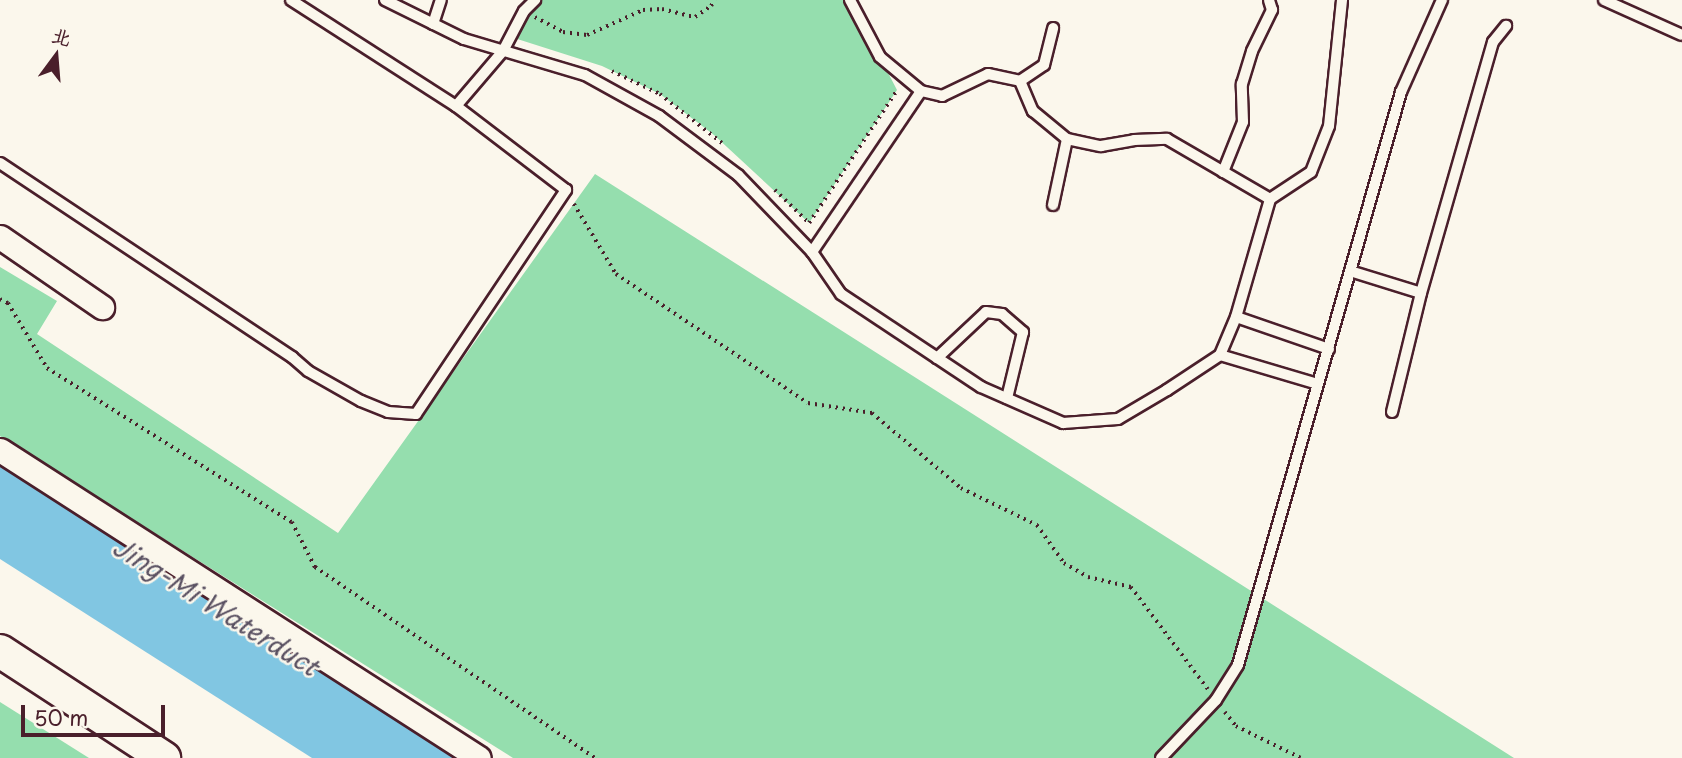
<!DOCTYPE html>
<html>
<head>
<meta charset="utf-8">
<style>
  body { margin:0 }
  #map { position:relative; width:1682px; height:758px; overflow:hidden; background:#fbf7ec; font-family:"Playpen Sans","LXGW WenKai TC",sans-serif }
  div>[style] { position:absolute }
  .green>* { inset:0; background:#95deae }
  .water>* { inset:0; background:#81c6e2 }
  .path>* { height:3.5px; margin-top:-1.75px; transform-origin:0; background:repeating-linear-gradient(90deg,#4a1f2b 0 2px,transparent 0 7px) }
  .roads { filter:drop-shadow(2px 0 #4a1f2b) drop-shadow(-2px 0 #4a1f2b) drop-shadow(0 2px #4a1f2b) drop-shadow(0 -2px #4a1f2b) }
  .service>* { height:10px; margin:-5px; padding:0 5px; transform-origin:5px; border-radius:5px; background:#fbf7ec }
  .minor>* { height:23px; margin:-11.5px; padding:0 11.5px; transform-origin:11.5px; border-radius:11.5px; background:#fbf7ec }
  .secondary>* { height:32px; margin:-16px; padding:0 16px; transform-origin:16px; border-radius:16px; background:#fbf7ec }
  span { translate:-50% -50%; white-space:nowrap; text-align:center; line-height:1.15; -webkit-text-stroke:5px #fbf7ec; paint-order:stroke }
  .water-label { font-size:26px; color:#5a5162; font-style:italic }
  .north { position:absolute; left:21px; top:21px; width:70px; height:70px; -webkit-text-stroke:5px #fbf7ec; paint-order:stroke; rotate:16deg; font-size:19px; font-weight:700; line-height:28px; text-align:center; color:#4a1f2b }
  .north::after { content:''; display:block; margin:auto; width:24px; height:32px; background:#4a1f2b; clip-path:polygon(50% 0,100% 100%,50% 72%,0 100%) }
  .scale { position:absolute; left:21px; top:705px; width:144px; height:32px; box-sizing:border-box; border:4px solid #4a1f2b; border-top:0; padding-left:9px; font-size:21px; line-height:24px; white-space:nowrap; color:#4a1f2b; -webkit-text-stroke:5px #fbf7ec; paint-order:stroke }
</style>
</head>
<body>
<div id="map">
  <div class="green">
    <i style="clip-path:polygon(535px 0,850px 0,897px 90px,809px 223px,714px 135px,660px 94px,602px 66px,511px 37px)"></i>
    <i style="clip-path:polygon(595px 174px,1514px 758px,513px 758px,0 436px,0 267px,57px 301px,37px 334px,338px 533px)"></i>
    <i style="clip-path:polygon(0 702px,89px 758px,0 758px)"></i>
  </div>
  <div class="water">
    <i style="clip-path:polygon(0 457px,469px 758px,312px 758px,0 559px)"></i>
  </div>
  <div class="path">
    <i style="left:535px;top:17px;width:32px;rotate:28deg"></i>
    <i style="left:563px;top:32px;width:24px;rotate:7deg"></i>
    <i style="left:587px;top:35px;width:61px;rotate:-24.1deg"></i>
    <i style="left:643px;top:10px;width:19px;rotate:-3deg"></i>
    <i style="left:662px;top:9px;width:34px;rotate:14deg"></i>
    <i style="left:695px;top:17px;width:19px;rotate:-35deg"></i>
    <i style="left:711px;top:6px;width:7px;rotate:-63deg"></i>
    <i style="left:612px;top:71px;width:53px;rotate:25.6deg"></i>
    <i style="left:660px;top:94px;width:79px;rotate:38.3deg"></i>
    <i style="left:775px;top:190px;width:47px;rotate:44.1deg"></i>
    <i style="left:809px;top:223px;width:159px;rotate:-56.5deg"></i>
    <i style="left:574px;top:204px;width:82px;rotate:59deg"></i>
    <i style="left:616px;top:274px;width:231px;rotate:33.9deg"></i>
    <i style="left:808px;top:403px;width:65px;rotate:8.9deg"></i>
    <i style="left:872px;top:413px;width:116px;rotate:40.1deg"></i>
    <i style="left:961px;top:488px;width:85px;rotate:26deg"></i>
    <i style="left:1037px;top:525px;width:47px;rotate:54.6deg"></i>
    <i style="left:1064px;top:563px;width:28px;rotate:30deg"></i>
    <i style="left:1088px;top:577px;width:44px;rotate:13.1deg"></i>
    <i style="left:1131px;top:587px;width:128px;rotate:53deg"></i>
    <i style="left:0;top:299px;width:9px;rotate:27deg"></i>
    <i style="left:8px;top:303px;width:76px;rotate:59deg"></i>
    <i style="left:47px;top:368px;width:289px;rotate:32.2deg"></i>
    <i style="left:292px;top:522px;width:51px;rotate:62.9deg"></i>
    <i style="left:315px;top:567px;width:339px;rotate:34.3deg"></i>
    <i style="left:1225px;top:712px;width:18px;rotate:52deg"></i>
    <i style="left:1236px;top:726px;width:72px;rotate:26.2deg"></i>
  </div>
  <div class="roads">
    <div class="service">
      <i style="left:385px;top:0;width:88px;rotate:26.3deg"></i>
      <i style="left:464px;top:39px;width:126px;rotate:16.6deg"></i>
      <i style="left:585px;top:75px;width:85px;rotate:29deg"></i>
      <i style="left:659px;top:116px;width:99px;rotate:36.8deg"></i>
      <i style="left:738px;top:175px;width:107px;rotate:46.1deg"></i>
      <i style="left:812px;top:252px;width:51px;rotate:55.4deg"></i>
      <i style="left:841px;top:294px;width:168px;rotate:33.6deg"></i>
      <i style="left:981px;top:387px;width:90px;rotate:23.7deg"></i>
      <i style="left:1063px;top:423px;width:55px;rotate:-4.2deg"></i>
      <i style="left:1118px;top:419px;width:57px;rotate:-30.6deg"></i>
      <i style="left:1167px;top:390px;width:64px;rotate:-33.4deg"></i>
      <i style="left:1220px;top:355px;width:41px;rotate:-67.2deg"></i>
      <i style="left:850px;top:0;width:64px;rotate:62.2deg"></i>
      <i style="left:880px;top:57px;width:53px;rotate:39.7deg"></i>
      <i style="left:921px;top:91px;width:22px;rotate:13deg"></i>
      <i style="left:942px;top:96px;width:51px;rotate:-25.6deg"></i>
      <i style="left:988px;top:74px;width:33px;rotate:12deg"></i>
      <i style="left:1020px;top:81px;width:33px;rotate:67deg"></i>
      <i style="left:1033px;top:111px;width:44px;rotate:39.5deg"></i>
      <i style="left:1067px;top:139px;width:35px;rotate:12deg"></i>
      <i style="left:1101px;top:146px;width:34px;rotate:-10deg"></i>
      <i style="left:1134px;top:140px;width:33px;rotate:-2deg"></i>
      <i style="left:1167px;top:139px;width:119px;rotate:30.2deg"></i>
      <i style="left:1604px;top:0;width:85px;rotate:24.2deg"></i>
      <i style="left:433px;top:24px;width:25px;rotate:-72deg"></i>
      <i style="left:1020px;top:81px;width:29px;rotate:-34deg"></i>
      <i style="left:1044px;top:65px;width:38px;rotate:-76deg"></i>
      <i style="left:456px;top:106px;width:72px;rotate:-49.5deg"></i>
      <i style="left:503px;top:51px;width:45px;rotate:-62.3deg"></i>
      <i style="left:524px;top:11px;width:16px;rotate:-45deg"></i>
      <i style="left:0;top:163px;width:351px;rotate:33.6deg"></i>
      <i style="left:292px;top:357px;width:21px;rotate:41deg"></i>
      <i style="left:308px;top:371px;width:61px;rotate:29.5deg"></i>
      <i style="left:361px;top:401px;width:29px;rotate:22deg"></i>
      <i style="left:388px;top:412px;width:28px;rotate:4deg"></i>
      <i style="left:416px;top:414px;width:270px;rotate:-56.2deg"></i>
      <i style="left:566px;top:190px;width:138px;rotate:-142.6deg"></i>
      <i style="left:456px;top:106px;width:196px;rotate:-147.3deg"></i>
      <i style="left:1223px;top:172px;width:54px;rotate:-68.2deg"></i>
      <i style="left:1243px;top:122px;width:38px;rotate:-92deg"></i>
      <i style="left:1242px;top:84px;width:34px;rotate:-73deg"></i>
      <i style="left:1252px;top:51px;width:46px;rotate:-64deg"></i>
      <i style="left:1272px;top:10px;width:10px;rotate:-107deg"></i>
      <i style="left:1053px;top:205px;width:67px;rotate:-78deg"></i>
      <i style="left:812px;top:252px;width:194px;rotate:-55.9deg"></i>
      <i style="left:1350px;top:271px;width:74px;rotate:17.2deg"></i>
      <i style="left:1329px;top:349px;width:98px;rotate:-161deg"></i>
      <i style="left:1236px;top:317px;width:123px;rotate:-73.9deg"></i>
      <i style="left:1270px;top:199px;width:49px;rotate:-33.4deg"></i>
      <i style="left:1311px;top:172px;width:49px;rotate:-68.6deg"></i>
      <i style="left:1329px;top:126px;width:127px;rotate:-84.1deg"></i>
      <i style="left:1220px;top:355px;width:102px;rotate:16.5deg"></i>
      <i style="left:937px;top:358px;width:67px;rotate:-43.2deg"></i>
      <i style="left:986px;top:312px;width:16px;rotate:7deg"></i>
      <i style="left:1002px;top:314px;width:28px;rotate:41deg"></i>
      <i style="left:1023px;top:332px;width:68px;rotate:103.6deg"></i>
      <i style="left:1392px;top:412px;width:122px;rotate:-76.3deg"></i>
      <i style="left:1421px;top:293px;width:261px;rotate:-74deg"></i>
      <i style="left:1493px;top:42px;width:21px;rotate:-51deg"></i>
      <i style="left:1161px;top:758px;width:80px;rotate:-46.5deg"></i>
      <i style="left:1216px;top:700px;width:41px;rotate:-57.8deg"></i>
      <i style="left:1238px;top:665px;width:596px;rotate:-74.12deg"></i>
      <i style="left:1401px;top:92px;width:101px;rotate:-66deg"></i>
    </div>
    <div class="minor">
      <i style="left:0;top:237px;width:124px;rotate:34.5deg"></i>
      <i style="left:0;top:450px;width:569px;rotate:32.74deg"></i>
    </div>
    <div class="secondary">
      <i style="left:0;top:651px;width:196px;rotate:33.1deg"></i>
    </div>
  </div>
  <div class="water-label">
    <span style="left:216px;top:606px;rotate:32deg">Jing-Mi Waterduct</span>
  </div>
  <div class="north">北</div>
  <div class="scale">50 m</div>
</div>
</body>
</html>
